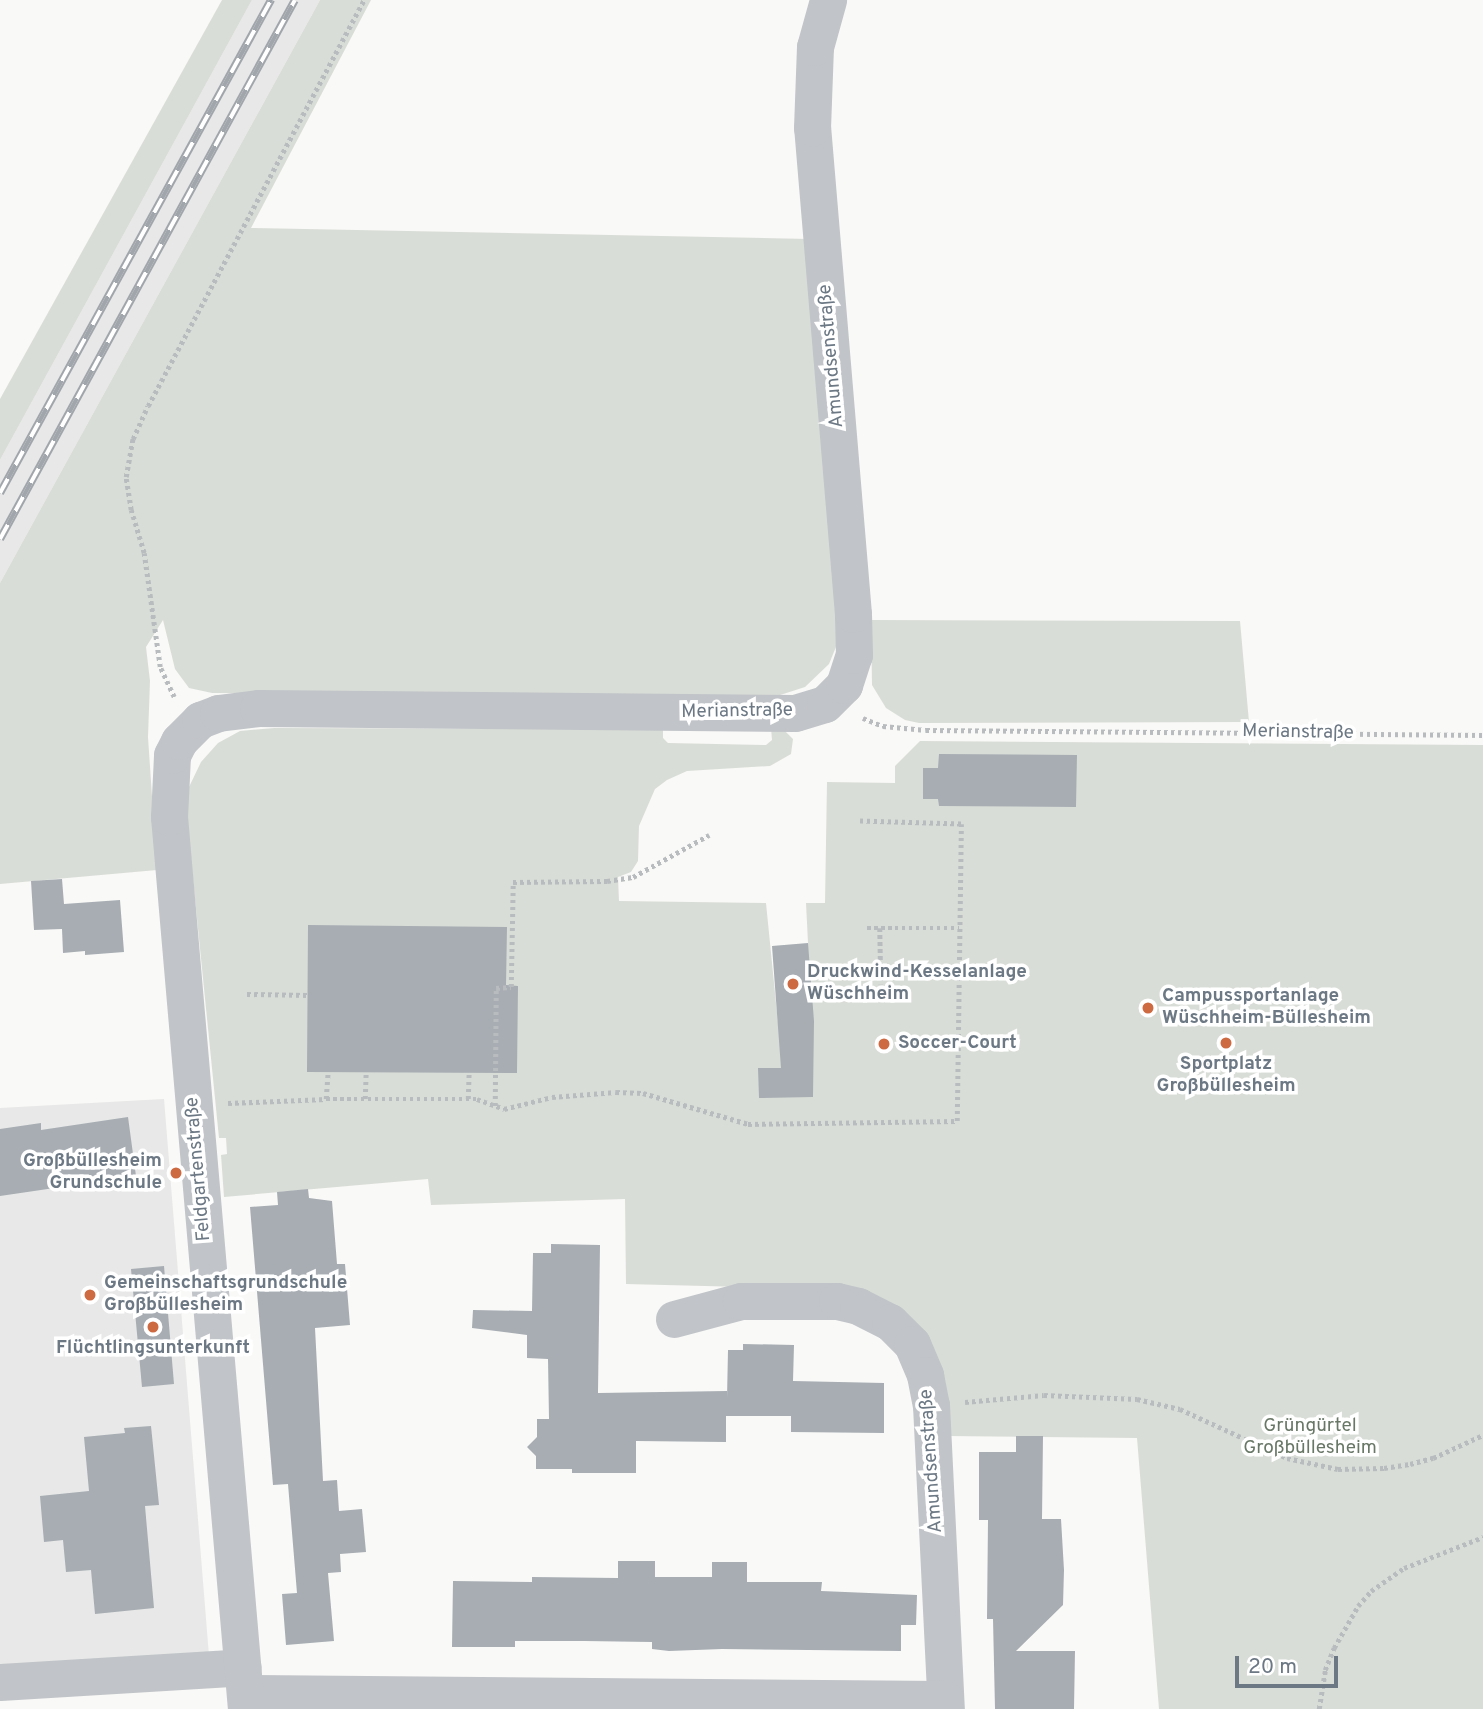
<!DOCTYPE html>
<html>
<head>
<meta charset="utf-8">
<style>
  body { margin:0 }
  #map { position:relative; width:1483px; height:1709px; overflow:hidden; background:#f9f9f7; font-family:Overpass,sans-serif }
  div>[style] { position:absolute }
  .built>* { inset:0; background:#e7e8e7 }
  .green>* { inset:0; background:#d9ddd7 }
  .building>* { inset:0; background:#a7adb3 }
  .path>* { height:4.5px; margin-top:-2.25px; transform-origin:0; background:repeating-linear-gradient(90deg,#b9bcbe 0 3.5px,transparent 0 7px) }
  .street>* { height:37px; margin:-18.5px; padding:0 18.5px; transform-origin:18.5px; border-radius:18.5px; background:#c1c4c8 }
  .rail>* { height:8px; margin-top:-4px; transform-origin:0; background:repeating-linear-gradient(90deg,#fff 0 16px,#a1a6ac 0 32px); box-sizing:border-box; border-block:2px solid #a1a6ac }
  .dots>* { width:19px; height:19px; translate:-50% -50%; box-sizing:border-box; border:4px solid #fff; border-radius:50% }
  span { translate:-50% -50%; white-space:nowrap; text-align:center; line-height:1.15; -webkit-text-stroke:7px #fff; paint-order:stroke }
  .street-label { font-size:19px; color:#6c7884 }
  .poi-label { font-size:19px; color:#6c7884; font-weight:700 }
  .left { translate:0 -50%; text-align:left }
  .right { translate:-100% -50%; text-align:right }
  .park-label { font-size:19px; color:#687766 }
  .scale { position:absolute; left:1235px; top:1656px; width:103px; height:32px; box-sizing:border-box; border:4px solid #6c7884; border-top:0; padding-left:9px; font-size:21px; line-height:24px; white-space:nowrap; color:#6c7884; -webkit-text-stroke:5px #fff; paint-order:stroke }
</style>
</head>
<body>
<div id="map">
  <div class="built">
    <i style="clip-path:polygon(252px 0,320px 0,0 583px,0 460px)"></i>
    <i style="clip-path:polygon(164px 1099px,209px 1656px,0 1670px,0 1108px)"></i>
  </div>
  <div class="green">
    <i style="clip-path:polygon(222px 0,252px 0,0 460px,0 399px)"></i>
    <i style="clip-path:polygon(320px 0,371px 0,251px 228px,809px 239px,838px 642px,829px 664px,805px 687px,774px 697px,212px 693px,189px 688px,175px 669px,163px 620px,146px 647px,150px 681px,148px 737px,157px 870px,0 884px,0 583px)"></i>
    <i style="clip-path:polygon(871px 620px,1240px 621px,1249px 722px,919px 723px,905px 720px,886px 708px,872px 685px)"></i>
    <i style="clip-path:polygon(663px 726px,663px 738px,668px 743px,766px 745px,772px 740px,771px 728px,783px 729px,793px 739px,791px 754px,770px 766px,687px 771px,667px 780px,655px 789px,639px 826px,638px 861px,631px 872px,618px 877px,619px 901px,766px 903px,778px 1023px,808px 943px,806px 903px,825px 903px,827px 782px,895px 783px,895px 766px,920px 741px,1483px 745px,1483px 1709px,1159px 1709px,1137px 1438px,947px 1436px,939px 1374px,824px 1289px,626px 1284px,625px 1199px,431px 1205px,428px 1179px,224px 1197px,221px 1155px,227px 1154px,226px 1138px,219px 1138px,187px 819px,189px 787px,201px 762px,218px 743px,240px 731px,274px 728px,614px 729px)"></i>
  </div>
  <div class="building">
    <i style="clip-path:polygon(939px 754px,1077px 755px,1076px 807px,939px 806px,938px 799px,923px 799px,923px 768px,938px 768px)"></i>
    <i style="clip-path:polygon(62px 879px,64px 904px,120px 900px,124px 952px,85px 955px,85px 951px,63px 953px,62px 929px,34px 930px,31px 881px)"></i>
    <i style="clip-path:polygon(308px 925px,507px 927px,506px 985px,518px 986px,517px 1073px,307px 1072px)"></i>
    <i style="clip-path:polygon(808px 943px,814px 1021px,813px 1097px,759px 1098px,758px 1068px,781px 1068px,772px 946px)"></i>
    <i style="clip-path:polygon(128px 1117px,136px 1176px,0 1196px,0 1129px,41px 1123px,41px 1130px)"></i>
    <i style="clip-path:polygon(308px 1189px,309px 1198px,332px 1201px,337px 1264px,345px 1264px,350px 1325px,315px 1328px,323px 1481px,337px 1480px,339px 1511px,362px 1509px,366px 1552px,340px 1554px,341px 1572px,328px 1573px,334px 1641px,286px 1645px,282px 1594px,297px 1593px,288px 1484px,273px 1485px,250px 1207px,278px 1205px,277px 1192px)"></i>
    <i style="clip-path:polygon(551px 1244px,600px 1245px,598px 1393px,727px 1391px,727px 1398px,728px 1350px,743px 1350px,743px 1344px,794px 1345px,793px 1381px,884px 1383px,884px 1433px,791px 1432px,791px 1416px,726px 1416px,726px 1442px,636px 1441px,636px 1473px,572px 1473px,572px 1469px,536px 1469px,536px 1456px,527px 1447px,537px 1437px,537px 1419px,549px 1419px,548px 1359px,527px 1358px,527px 1335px,472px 1328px,473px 1310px,532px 1311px,533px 1253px,551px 1253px)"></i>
    <i style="clip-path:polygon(164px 1266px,174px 1384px,142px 1387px,131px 1269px)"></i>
    <i style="clip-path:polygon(151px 1426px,159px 1505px,145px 1506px,154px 1608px,95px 1614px,91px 1570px,66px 1572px,63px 1540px,44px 1542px,40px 1496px,89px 1491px,84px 1437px,125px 1433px,124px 1428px)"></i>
    <i style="clip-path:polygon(1016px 1436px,1043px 1436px,1042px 1519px,1061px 1519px,1064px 1570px,1063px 1605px,1016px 1651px,1075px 1651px,1074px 1709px,995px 1709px,993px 1619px,987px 1619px,988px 1520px,979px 1520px,979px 1452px,1016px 1452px)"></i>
    <i style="clip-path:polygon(618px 1561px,655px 1561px,655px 1577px,712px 1577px,712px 1562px,747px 1562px,747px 1582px,822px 1582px,821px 1591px,917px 1595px,916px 1625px,901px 1625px,901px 1651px,722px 1649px,669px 1651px,652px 1649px,652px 1642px,584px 1641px,515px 1641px,515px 1647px,452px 1647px,453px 1581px,532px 1582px,532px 1577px,618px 1578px)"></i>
  </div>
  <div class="path">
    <i style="left:174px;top:697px;width:33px;rotate:-115deg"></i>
    <i style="left:160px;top:667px;width:115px;rotate:-98deg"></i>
    <i style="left:144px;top:553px;width:45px;rotate:-106.8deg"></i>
    <i style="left:131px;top:510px;width:33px;rotate:-99deg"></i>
    <i style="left:126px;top:477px;width:39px;rotate:-80deg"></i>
    <i style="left:133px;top:439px;width:36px;rotate:-66deg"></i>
    <i style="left:148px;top:406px;width:460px;rotate:-62deg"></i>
    <i style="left:863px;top:718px;width:22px;rotate:22deg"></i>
    <i style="left:883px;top:726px;width:43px;rotate:5.3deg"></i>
    <i style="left:926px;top:730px;width:557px;rotate:0.51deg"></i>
    <i style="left:867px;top:928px;width:92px"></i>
    <i style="left:880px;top:928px;width:56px;rotate:89deg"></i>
    <i style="left:247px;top:994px;width:61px;rotate:0.9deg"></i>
    <i style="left:326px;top:1099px;width:27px;rotate:-86deg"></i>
    <i style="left:365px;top:1099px;width:26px;rotate:-88deg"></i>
    <i style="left:468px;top:1099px;width:26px;rotate:-88deg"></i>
    <i style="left:228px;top:1103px;width:98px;rotate:-2.3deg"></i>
    <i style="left:326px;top:1099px;width:151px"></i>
    <i style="left:477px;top:1099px;width:29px;rotate:20deg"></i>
    <i style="left:504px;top:1109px;width:49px;rotate:-14deg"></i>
    <i style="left:552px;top:1097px;width:64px;rotate:-4.5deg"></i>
    <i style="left:616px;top:1092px;width:27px;rotate:2deg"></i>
    <i style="left:643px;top:1093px;width:109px;rotate:16.4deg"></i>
    <i style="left:748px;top:1124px;width:209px;rotate:-0.8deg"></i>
    <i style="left:957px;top:1121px;width:297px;rotate:-89.2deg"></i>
    <i style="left:961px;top:824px;width:101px;rotate:-178.3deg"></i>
    <i style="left:495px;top:1106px;width:118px;rotate:-89.5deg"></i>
    <i style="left:496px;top:988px;width:15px;rotate:-4deg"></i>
    <i style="left:511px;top:987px;width:105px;rotate:-88.9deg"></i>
    <i style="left:513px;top:882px;width:94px;rotate:-0.6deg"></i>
    <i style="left:607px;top:881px;width:26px;rotate:-9deg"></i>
    <i style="left:633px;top:877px;width:87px;rotate:-28.9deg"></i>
    <i style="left:965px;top:1402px;width:79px;rotate:-5.1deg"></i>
    <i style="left:1044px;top:1395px;width:93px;rotate:2.5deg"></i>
    <i style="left:1137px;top:1399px;width:44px;rotate:13.1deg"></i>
    <i style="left:1180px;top:1409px;width:118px;rotate:24.6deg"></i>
    <i style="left:1287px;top:1458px;width:52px;rotate:12.2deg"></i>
    <i style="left:1338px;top:1469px;width:46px;rotate:-1.2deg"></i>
    <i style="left:1384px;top:1468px;width:26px;rotate:-9deg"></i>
    <i style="left:1410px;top:1464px;width:24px;rotate:-15deg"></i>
    <i style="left:1433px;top:1458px;width:55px;rotate:-24.7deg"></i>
    <i style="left:1319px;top:1709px;width:39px;rotate:-81deg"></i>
    <i style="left:1325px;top:1670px;width:24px;rotate:-68deg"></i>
    <i style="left:1334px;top:1648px;width:48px;rotate:-60.3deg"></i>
    <i style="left:1358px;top:1606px;width:20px;rotate:-49deg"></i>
    <i style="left:1371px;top:1591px;width:40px;rotate:-34.9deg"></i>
    <i style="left:1404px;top:1568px;width:85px;rotate:-21.4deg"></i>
  </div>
  <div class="street">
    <i style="left:674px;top:1319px;width:69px;rotate:-15deg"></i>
    <i style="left:741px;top:1301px;width:96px"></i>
    <i style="left:837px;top:1301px;width:22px;rotate:13deg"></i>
    <i style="left:858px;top:1306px;width:36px;rotate:27deg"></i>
    <i style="left:890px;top:1322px;width:31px;rotate:45deg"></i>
    <i style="left:912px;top:1344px;width:34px;rotate:67deg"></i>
    <i style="left:925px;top:1375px;width:31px;rotate:79deg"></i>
    <i style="left:931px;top:1405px;width:304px;rotate:87.2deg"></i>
    <i style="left:0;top:1682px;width:243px;rotate:-3.5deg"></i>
    <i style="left:245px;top:1693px;width:700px;rotate:0.49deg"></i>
    <i style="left:246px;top:1709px;width:895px;rotate:-94.93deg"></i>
    <i style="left:169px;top:817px;width:62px;rotate:-87.2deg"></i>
    <i style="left:172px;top:755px;width:16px;rotate:-63deg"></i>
    <i style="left:179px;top:741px;width:30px;rotate:-45deg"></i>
    <i style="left:200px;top:720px;width:19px;rotate:-21deg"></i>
    <i style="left:218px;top:713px;width:40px;rotate:-7.1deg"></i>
    <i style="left:258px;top:708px;width:537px;rotate:0.53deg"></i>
    <i style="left:795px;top:713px;width:31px;rotate:-17deg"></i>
    <i style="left:825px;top:704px;width:27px;rotate:-45deg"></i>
    <i style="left:844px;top:685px;width:32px;rotate:-72deg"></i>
    <i style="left:854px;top:655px;width:41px;rotate:-91.4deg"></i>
    <i style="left:853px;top:614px;width:488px;rotate:-94.8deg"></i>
    <i style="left:812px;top:128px;width:81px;rotate:-87.9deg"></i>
    <i style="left:815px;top:47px;width:49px;rotate:-74.5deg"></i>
  </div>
  <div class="rail">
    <i style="left:0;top:493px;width:563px;rotate:-61.2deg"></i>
    <i style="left:0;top:539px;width:614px;rotate:-61.31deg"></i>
  </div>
  <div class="dots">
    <i style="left:793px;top:984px;background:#cd6a42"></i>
    <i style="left:1148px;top:1008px;background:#cd6a42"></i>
    <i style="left:1226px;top:1043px;background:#cd6a42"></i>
    <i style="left:884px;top:1044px;background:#cd6a42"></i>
    <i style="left:176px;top:1173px;background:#cd6a42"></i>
    <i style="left:90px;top:1295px;background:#cd6a42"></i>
    <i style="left:153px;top:1327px;background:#cd6a42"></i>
  </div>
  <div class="street-label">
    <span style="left:832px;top:356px;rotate:-95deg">Amundsenstraße</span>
    <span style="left:737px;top:712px;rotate:-1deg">Merianstraße</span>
    <span style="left:1298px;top:733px;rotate:1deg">Merianstraße</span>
    <span style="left:199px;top:1169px;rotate:-95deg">Feldgartenstraße</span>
    <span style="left:932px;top:1461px;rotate:-94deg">Amundsenstraße</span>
  </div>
  <div class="poi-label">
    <span class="left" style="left:807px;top:984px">Druckwind-Kesselanlage<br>Wüschheim</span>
    <span class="left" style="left:1162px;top:1008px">Campussportanlage<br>Wüschheim-Büllesheim</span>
    <span class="left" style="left:898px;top:1044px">Soccer-Court</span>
    <span style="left:1226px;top:1076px">Sportplatz<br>Großbüllesheim</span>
    <span class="right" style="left:162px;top:1173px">Großbüllesheim<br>Grundschule</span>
    <span class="left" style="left:104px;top:1295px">Gemeinschaftsgrundschule<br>Großbüllesheim</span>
    <span style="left:153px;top:1349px">Flüchtlingsunterkunft</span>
  </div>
  <div class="park-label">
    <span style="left:1310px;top:1438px">Grüngürtel<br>Großbüllesheim</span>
  </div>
  <div class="scale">20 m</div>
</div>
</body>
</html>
